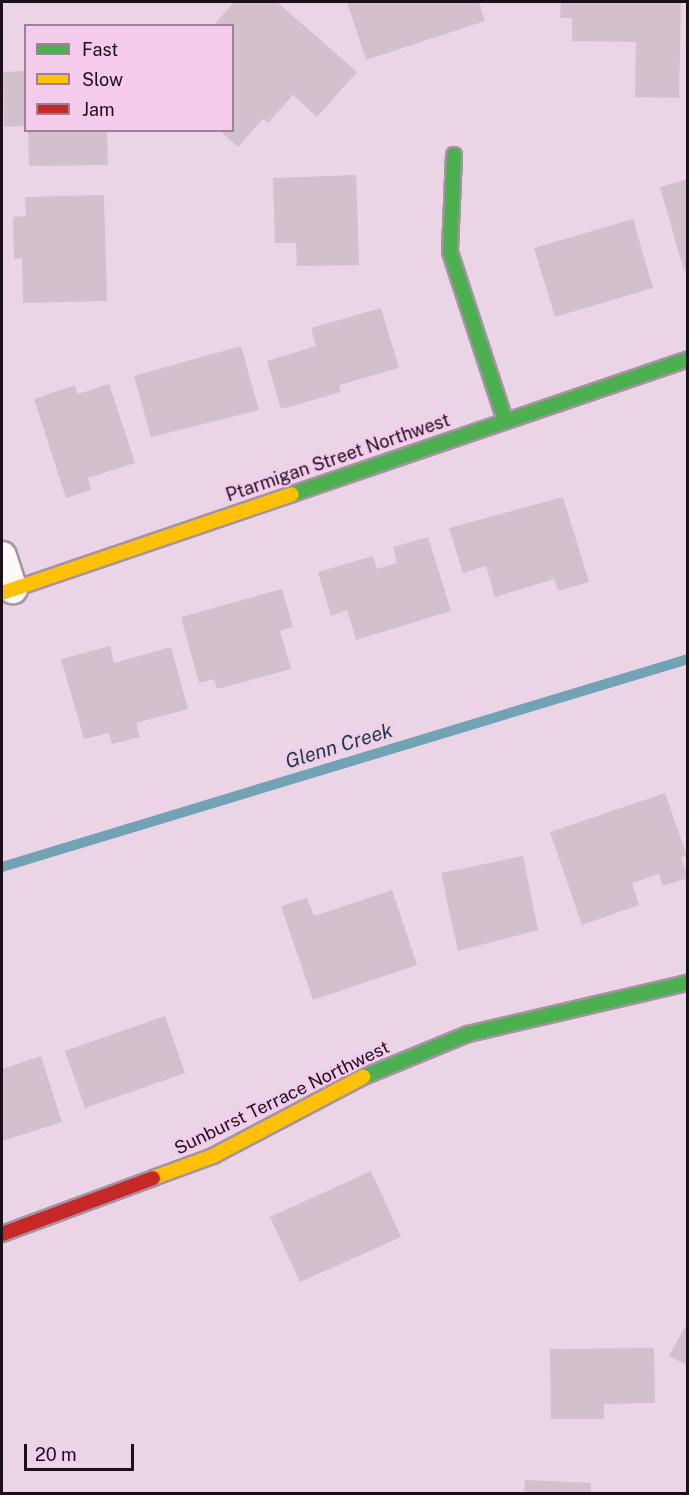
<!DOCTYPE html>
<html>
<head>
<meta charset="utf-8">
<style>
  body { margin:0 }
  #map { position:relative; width:689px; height:1495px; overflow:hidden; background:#ebd4e6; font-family:"Public Sans",sans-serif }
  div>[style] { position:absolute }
  .stream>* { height:10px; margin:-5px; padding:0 5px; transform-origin:5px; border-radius:5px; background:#71a3b4 }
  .building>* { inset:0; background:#d2c0cc }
  .roads { filter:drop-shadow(2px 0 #a593a1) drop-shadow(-2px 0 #a593a1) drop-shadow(0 2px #a593a1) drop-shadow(0 -2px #a593a1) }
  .street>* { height:28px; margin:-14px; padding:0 14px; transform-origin:14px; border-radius:14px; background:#fcf9fb }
  .fast>* { height:14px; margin:-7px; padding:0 7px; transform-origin:7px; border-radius:7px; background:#4caf50 }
  .slow>* { height:14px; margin:-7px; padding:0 7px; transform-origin:7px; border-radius:7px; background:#ffc107 }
  .jam>* { height:14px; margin:-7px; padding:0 7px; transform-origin:7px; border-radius:7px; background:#c62828 }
  span { translate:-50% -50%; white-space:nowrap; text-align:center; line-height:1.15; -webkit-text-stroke:4.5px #f4cbeb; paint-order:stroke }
  .street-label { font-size:18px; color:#1d0f1a }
  .water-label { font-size:20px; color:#1a4048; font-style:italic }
  .frame { position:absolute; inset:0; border:3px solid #1d0f1a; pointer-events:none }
  .legend { position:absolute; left:24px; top:24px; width:210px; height:108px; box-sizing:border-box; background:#f4cbeb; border:2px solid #9e8097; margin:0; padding:8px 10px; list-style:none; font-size:18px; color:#1d0f1a }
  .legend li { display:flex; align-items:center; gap:12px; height:30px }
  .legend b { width:30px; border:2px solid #9e8097 }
  .scale { position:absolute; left:24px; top:1444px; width:110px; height:27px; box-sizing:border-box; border:3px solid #1d0f1a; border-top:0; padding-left:8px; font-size:18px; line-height:21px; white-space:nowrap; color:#1d0f1a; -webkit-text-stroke:4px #f4cbeb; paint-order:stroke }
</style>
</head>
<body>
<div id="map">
  <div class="stream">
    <i style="left:2px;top:867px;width:717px;rotate:-16.87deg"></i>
  </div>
  <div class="building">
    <i style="clip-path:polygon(234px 2px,277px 2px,357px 72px,317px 117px,293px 95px,268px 123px,263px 119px,238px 147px,219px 130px,232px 130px,232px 26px,213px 26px)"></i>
    <i style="clip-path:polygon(347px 2px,479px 2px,485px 21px,366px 60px)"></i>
    <i style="clip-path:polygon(561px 2px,681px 2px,679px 98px,635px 97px,636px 42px,572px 41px,572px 18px,560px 18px)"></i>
    <i style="clip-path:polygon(26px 71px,26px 126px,4px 127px,3px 72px)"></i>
    <i style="clip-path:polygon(28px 130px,107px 130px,108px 165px,29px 166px)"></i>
    <i style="clip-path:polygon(356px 175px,359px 265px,297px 266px,296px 243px,275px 243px,273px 178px)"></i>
    <i style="clip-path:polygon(688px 179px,688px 270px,684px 271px,660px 187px)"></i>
    <i style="clip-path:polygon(104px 195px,107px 301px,23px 303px,22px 258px,14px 259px,13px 217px,26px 216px,25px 197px)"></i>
    <i style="clip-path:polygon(633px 219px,653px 288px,555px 317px,534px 248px)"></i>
    <i style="clip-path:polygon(381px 308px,399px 368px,339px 385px,341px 392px,281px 409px,267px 361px,316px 346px,311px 328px)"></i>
    <i style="clip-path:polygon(241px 346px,259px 410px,151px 437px,134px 376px)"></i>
    <i style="clip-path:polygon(109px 384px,135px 463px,88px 478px,91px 490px,66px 498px,34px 399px,75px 385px,78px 394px)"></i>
    <i style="clip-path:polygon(563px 497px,589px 582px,558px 591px,554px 579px,495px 597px,486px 566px,463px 573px,449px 528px)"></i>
    <i style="clip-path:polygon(428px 537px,451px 611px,356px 640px,347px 610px,331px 616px,318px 572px,373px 556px,377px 569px,397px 563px,393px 547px)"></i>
    <i style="clip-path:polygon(282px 589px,293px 627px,280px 631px,291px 669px,217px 689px,214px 679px,199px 683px,181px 617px)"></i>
    <i style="clip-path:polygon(110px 646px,114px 663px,171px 647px,188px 709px,136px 723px,140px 737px,112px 744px,109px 733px,84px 739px,61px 659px)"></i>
    <i style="clip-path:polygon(665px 793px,687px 856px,681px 857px,688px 878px,663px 886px,659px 874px,632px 883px,639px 905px,582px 925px,550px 832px)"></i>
    <i style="clip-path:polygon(523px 856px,538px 930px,458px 951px,441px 873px)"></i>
    <i style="clip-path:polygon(392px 890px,417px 965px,313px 1000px,281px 906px,307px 898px,314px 916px)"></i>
    <i style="clip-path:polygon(165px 1016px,185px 1073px,85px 1108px,65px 1051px)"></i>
    <i style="clip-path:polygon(41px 1056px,62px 1122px,2px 1141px,2px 1069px)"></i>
    <i style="clip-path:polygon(371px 1171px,401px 1237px,300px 1282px,270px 1217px)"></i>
    <i style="clip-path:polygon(686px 1325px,688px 1326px,688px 1366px,669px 1356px)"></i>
    <i style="clip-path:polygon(654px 1348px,655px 1403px,604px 1404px,604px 1419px,551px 1419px,550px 1349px)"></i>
    <i style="clip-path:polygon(525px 1480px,591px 1483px,591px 1494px,524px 1494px)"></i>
  </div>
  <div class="roads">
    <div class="street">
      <i style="left:2px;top:556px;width:35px;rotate:72deg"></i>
    </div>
    <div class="fast">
      <i style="left:454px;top:155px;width:97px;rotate:92.4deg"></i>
      <i style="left:450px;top:252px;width:177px;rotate:71.9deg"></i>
      <i style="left:292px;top:494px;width:418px;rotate:-18.8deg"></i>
      <i style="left:363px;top:1077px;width:113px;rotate:-22.3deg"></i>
      <i style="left:468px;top:1034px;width:226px;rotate:-13.1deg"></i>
    </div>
    <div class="slow">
      <i style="left:2px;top:593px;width:306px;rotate:-18.8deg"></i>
      <i style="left:153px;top:1178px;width:64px;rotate:-20.1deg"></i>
      <i style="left:213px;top:1156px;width:170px;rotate:-27.8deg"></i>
    </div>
    <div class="jam">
      <i style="left:2px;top:1234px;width:161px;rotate:-20.3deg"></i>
    </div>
  </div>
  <div class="street-label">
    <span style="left:338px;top:458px;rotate:-19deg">Ptarmigan Street Northwest</span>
    <span style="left:282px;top:1098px;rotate:-26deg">Sunburst Terrace Northwest</span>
  </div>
  <div class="water-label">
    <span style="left:339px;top:746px;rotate:-17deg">Glenn Creek</span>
  </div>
  <div class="frame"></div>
  <ul class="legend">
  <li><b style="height:8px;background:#4caf50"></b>Fast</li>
  <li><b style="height:8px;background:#ffc107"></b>Slow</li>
  <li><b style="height:8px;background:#c62828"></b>Jam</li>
  </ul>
  <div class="scale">20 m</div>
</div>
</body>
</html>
